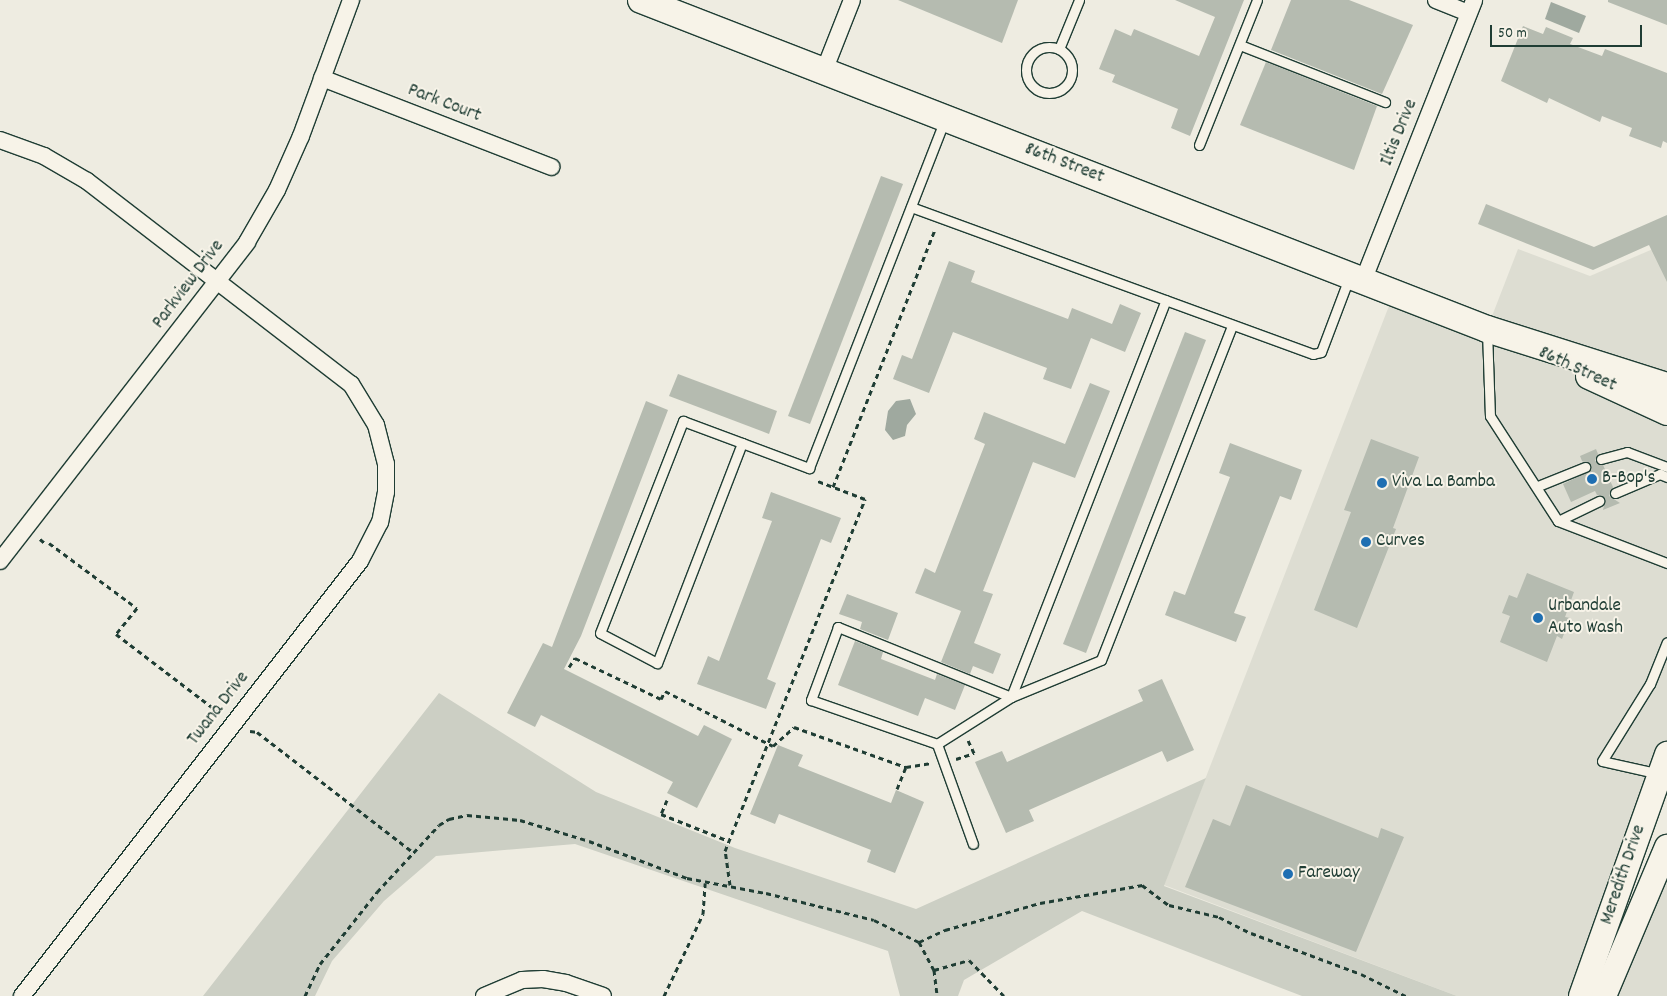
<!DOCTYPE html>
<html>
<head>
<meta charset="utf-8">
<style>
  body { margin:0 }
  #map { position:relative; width:1667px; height:996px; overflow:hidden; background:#eeece1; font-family:Dekko,sans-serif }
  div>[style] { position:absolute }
  .built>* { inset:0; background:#ddddd2 }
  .green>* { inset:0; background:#cccfc4 }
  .water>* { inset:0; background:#9fa99f }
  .building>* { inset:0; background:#b5bbb0 }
  .path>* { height:3px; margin-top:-1.5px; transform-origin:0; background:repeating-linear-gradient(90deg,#1f3d34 0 5px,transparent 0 9px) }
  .roads { filter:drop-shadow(1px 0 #1f3d34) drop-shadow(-1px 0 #1f3d34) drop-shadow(0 1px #1f3d34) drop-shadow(0 -1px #1f3d34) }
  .lane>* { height:9px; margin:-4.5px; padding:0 4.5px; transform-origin:4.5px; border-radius:4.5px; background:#f7f3e8 }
  .lane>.ring { margin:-4.5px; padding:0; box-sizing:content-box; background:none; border:9px solid #f7f3e8; border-radius:50% }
  .street>* { height:16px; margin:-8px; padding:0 8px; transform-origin:8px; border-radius:8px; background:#f7f3e8 }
  .secondary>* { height:24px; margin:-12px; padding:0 12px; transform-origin:12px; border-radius:12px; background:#f7f3e8 }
  .primary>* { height:26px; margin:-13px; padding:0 13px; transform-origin:13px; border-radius:13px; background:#f7f3e8 }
  .dots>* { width:14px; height:14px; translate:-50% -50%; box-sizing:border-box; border:2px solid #f7f3e8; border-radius:50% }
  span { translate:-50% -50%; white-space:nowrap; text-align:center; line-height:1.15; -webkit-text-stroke:4px #f7f3e8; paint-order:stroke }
  .street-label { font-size:19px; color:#1f3d34 }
  .poi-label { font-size:19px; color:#1f3d34 }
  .left { translate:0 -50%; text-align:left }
  .scale { position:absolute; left:1490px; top:25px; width:152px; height:22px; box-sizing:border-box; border:2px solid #1f3d34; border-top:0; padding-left:6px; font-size:15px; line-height:18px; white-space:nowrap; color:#1f3d34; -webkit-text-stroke:4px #f7f3e8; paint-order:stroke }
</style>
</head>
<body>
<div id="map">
  <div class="built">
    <i style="clip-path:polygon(1667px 243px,1667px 754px,1581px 996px,1457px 996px,1164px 885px,1394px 293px,1487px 329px,1518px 249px,1590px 276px)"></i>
    <i style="clip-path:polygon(1667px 847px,1667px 996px,1604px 996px)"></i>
  </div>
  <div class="green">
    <i style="clip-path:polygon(439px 693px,596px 792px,735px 848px,916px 909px,1206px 778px,1164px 886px,1457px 996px,1302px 996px,1082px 911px,964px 980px,958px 996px,900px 996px,888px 951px,575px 844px,436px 856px,384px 901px,332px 961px,315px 996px,203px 996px)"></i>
  </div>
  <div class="water">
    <i style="clip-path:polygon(1551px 2px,1586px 16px,1579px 33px,1545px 19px)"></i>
    <i style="clip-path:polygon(910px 399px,916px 414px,907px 425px,905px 436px,893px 440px,885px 430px,888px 411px,896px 401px)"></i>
  </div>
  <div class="building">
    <i style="clip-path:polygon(898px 0,1018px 0,1002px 43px)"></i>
    <i style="clip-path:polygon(1175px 0,1244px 0,1190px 136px,1171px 128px,1178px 109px,1112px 82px,1115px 75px,1099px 69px,1115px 29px,1131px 36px,1134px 29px,1199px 56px,1215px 17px)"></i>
    <i style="clip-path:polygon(1291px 0,1349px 0,1413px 25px,1382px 94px,1271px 50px)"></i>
    <i style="clip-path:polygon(1608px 0,1667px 0,1667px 25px,1608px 2px)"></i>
    <i style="clip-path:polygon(1523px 26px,1543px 34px,1546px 27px,1573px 38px,1570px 44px,1602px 56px,1605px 49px,1667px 73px,1667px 143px,1663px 141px,1661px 148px,1629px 136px,1632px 128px,1602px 116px,1600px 122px,1549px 98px,1547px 103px,1501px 81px)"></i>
    <i style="clip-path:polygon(1266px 62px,1377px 106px,1354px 170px,1240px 125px)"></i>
    <i style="clip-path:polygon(881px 176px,903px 184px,810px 424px,788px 416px)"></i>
    <i style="clip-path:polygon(1486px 204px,1594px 247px,1667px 215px,1667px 282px,1649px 245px,1593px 270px,1478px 224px)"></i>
    <i style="clip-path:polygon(949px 261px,975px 271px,971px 282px,1068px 319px,1072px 308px,1112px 324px,1120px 304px,1141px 313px,1125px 352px,1091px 338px,1071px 389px,1043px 379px,1047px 368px,953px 332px,929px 393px,893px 379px,902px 355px,912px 359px)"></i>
    <i style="clip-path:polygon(1185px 332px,1206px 340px,1086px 653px,1063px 644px)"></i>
    <i style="clip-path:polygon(678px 374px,777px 411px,769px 434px,669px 396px)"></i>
    <i style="clip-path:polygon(1090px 383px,1110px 391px,1075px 478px,1033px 462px,983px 591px,993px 594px,974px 643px,1001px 654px,993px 674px,973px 666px,970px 674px,941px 662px,961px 611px,915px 593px,925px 568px,935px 573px,985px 444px,974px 439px,984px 412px,1065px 444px)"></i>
    <i style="clip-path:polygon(646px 401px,668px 410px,581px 636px,564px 669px,698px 736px,704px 725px,732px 739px,697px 808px,667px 793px,673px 782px,541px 715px,535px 727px,507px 713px,543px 643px,552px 647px)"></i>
    <i style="clip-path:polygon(1371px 439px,1419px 457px,1393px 528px,1396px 529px,1357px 628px,1314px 610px,1351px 512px,1344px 510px)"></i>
    <i style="clip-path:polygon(1230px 443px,1302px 470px,1291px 500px,1280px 496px,1234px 613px,1246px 617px,1236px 642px,1165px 615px,1174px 591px,1185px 595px,1230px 477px,1219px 473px)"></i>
    <i style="clip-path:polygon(1596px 449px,1598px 454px,1595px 461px,1603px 465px,1613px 487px,1609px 496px,1620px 503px,1603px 510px,1605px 501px,1602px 496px,1597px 495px,1595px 491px,1571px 502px,1563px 484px,1590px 471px,1591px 464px,1582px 461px,1580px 456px)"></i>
    <i style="clip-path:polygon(771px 492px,841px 518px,831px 543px,821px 539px,767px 679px,776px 683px,766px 709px,697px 684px,708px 656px,719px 661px,772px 521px,762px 518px)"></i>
    <i style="clip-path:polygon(1527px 573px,1574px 592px,1565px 617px,1570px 618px,1562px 639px,1557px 636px,1547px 662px,1500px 642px,1510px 616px,1502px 613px,1509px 595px,1517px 598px)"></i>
    <i style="clip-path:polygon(847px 594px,898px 613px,888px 640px,860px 629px,862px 622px,839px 614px)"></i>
    <i style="clip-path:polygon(855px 641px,883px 652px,881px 659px,935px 680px,937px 674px,965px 685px,955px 710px,925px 698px,918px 716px,838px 685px)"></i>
    <i style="clip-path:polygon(1162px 679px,1194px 750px,1167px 762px,1162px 751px,1029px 810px,1034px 821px,1006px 833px,975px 762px,1002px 751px,1007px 762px,1143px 701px,1138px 690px)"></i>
    <i style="clip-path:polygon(778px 745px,803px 755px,798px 766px,891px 803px,896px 790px,924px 802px,895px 873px,867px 862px,871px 850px,779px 814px,775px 824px,750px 814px)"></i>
    <i style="clip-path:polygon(1246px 785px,1378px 838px,1381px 828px,1404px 837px,1356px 952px,1185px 887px,1213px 819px,1230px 826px)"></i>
  </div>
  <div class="path">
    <i style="left:833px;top:487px;width:277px;rotate:-68.4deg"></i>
    <i style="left:40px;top:539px;width:9px;rotate:41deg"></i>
    <i style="left:49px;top:543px;width:109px;rotate:36.5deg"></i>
    <i style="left:137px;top:608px;width:33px;rotate:129deg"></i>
    <i style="left:116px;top:634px;width:132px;rotate:37.3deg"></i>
    <i style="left:569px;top:667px;width:11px;rotate:-56deg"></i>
    <i style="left:575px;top:658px;width:95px;rotate:25.5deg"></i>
    <i style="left:661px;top:699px;width:9px;rotate:-63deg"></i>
    <i style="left:665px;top:691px;width:121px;rotate:27deg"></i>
    <i style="left:773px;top:746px;width:28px;rotate:-42deg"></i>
    <i style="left:794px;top:727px;width:119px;rotate:19.7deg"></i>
    <i style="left:906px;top:767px;width:24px;rotate:-9deg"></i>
    <i style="left:250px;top:731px;width:7px;rotate:8deg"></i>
    <i style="left:257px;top:732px;width:197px;rotate:37.6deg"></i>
    <i style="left:956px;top:759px;width:19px;rotate:-18deg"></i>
    <i style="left:974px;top:753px;width:14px;rotate:-115deg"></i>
    <i style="left:897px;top:789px;width:24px;rotate:-68deg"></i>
    <i style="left:667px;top:800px;width:15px;rotate:113deg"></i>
    <i style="left:661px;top:814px;width:73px;rotate:21.7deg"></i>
    <i style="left:730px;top:885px;width:34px;rotate:-98deg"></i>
    <i style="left:725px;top:851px;width:379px;rotate:-68.3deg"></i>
    <i style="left:865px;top:499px;width:53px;rotate:-159.2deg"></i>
    <i style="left:919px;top:942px;width:29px;rotate:-25deg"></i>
    <i style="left:945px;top:930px;width:99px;rotate:-15.9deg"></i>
    <i style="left:1040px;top:903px;width:104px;rotate:-10deg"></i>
    <i style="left:1142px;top:885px;width:34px;rotate:37deg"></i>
    <i style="left:1169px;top:905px;width:51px;rotate:13.5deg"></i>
    <i style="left:1219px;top:917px;width:36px;rotate:27deg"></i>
    <i style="left:1251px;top:933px;width:117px;rotate:20.4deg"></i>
    <i style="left:1361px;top:974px;width:50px;rotate:26.1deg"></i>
    <i style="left:934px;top:970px;width:36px;rotate:-16deg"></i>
    <i style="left:969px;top:960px;width:50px;rotate:45.8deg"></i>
    <i style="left:305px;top:996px;width:35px;rotate:-65deg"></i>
    <i style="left:320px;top:964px;width:92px;rotate:-51.6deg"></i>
    <i style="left:377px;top:892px;width:91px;rotate:-47.2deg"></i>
    <i style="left:439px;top:825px;width:12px;rotate:-31deg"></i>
    <i style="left:449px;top:819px;width:18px;rotate:-13deg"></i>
    <i style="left:467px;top:815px;width:53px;rotate:5.4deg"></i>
    <i style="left:520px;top:820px;width:72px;rotate:16.9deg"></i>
    <i style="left:589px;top:841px;width:105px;rotate:20.7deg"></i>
    <i style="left:687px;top:878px;width:80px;rotate:10.8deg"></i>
    <i style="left:766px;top:893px;width:111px;rotate:14deg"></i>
    <i style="left:874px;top:920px;width:50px;rotate:26.1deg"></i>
    <i style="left:919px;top:942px;width:32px;rotate:62deg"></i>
    <i style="left:934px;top:970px;width:26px;rotate:83deg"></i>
    <i style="left:664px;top:996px;width:91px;rotate:-64.6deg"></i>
    <i style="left:703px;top:914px;width:31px;rotate:-86deg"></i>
  </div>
  <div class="roads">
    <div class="lane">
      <i style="left:1240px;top:45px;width:156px;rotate:21.5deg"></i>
      <i class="ring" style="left:1026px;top:47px;width:37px;height:37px"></i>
      <i style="left:1059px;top:49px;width:53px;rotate:-67.8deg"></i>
      <i style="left:1199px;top:145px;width:156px;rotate:-68.2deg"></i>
      <i style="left:911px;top:207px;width:428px;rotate:20.1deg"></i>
      <i style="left:1313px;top:354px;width:8px;rotate:-14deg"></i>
      <i style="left:1321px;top:352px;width:79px;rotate:-69.3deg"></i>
      <i style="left:1487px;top:331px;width:85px;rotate:88deg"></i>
      <i style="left:1490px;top:416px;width:125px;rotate:57.1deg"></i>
      <i style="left:1558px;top:521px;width:117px;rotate:21.1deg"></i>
      <i style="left:742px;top:443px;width:236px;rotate:111.1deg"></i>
      <i style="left:657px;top:663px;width:64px;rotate:-152.2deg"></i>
      <i style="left:600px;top:633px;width:228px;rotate:-68.6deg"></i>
      <i style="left:683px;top:421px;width:63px;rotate:20.4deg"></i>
      <i style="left:742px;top:443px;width:72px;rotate:20.5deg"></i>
      <i style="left:809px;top:468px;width:372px;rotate:-68.7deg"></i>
      <i style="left:1601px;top:459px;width:27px;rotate:-15deg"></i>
      <i style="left:1627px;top:452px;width:43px;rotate:20.6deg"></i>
      <i style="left:1538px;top:486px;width:51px;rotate:-22deg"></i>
      <i style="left:1615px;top:493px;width:49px;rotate:-22.9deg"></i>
      <i style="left:1660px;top:474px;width:8px;rotate:23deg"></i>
      <i style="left:1558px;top:521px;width:46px;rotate:-26deg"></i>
      <i style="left:1011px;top:697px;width:187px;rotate:-158deg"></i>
      <i style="left:838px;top:627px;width:78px;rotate:110.3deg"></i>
      <i style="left:811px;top:700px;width:133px;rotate:19.2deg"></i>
      <i style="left:937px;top:744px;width:88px;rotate:-32.4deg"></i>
      <i style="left:1011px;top:697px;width:97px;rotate:-22.3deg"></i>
      <i style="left:1101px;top:660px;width:360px;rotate:-68.6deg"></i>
      <i style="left:1011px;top:697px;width:426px;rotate:-68.7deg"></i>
      <i style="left:937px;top:744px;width:106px;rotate:70.2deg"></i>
      <i style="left:1660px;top:774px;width:59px;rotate:-167.4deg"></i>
      <i style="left:1602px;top:761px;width:91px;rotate:-58.1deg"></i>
      <i style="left:1650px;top:684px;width:45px;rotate:-68deg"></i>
    </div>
    <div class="street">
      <i style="left:1436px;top:0;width:35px;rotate:22deg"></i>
      <i style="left:824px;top:71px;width:76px;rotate:-68.5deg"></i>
      <i style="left:322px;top:78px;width:246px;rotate:21.2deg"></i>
      <i style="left:0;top:140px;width:47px;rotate:20deg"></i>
      <i style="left:44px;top:156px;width:50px;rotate:30.2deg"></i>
      <i style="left:87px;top:181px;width:333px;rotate:37.6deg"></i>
      <i style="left:351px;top:384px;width:48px;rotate:58.6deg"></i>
      <i style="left:376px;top:425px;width:40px;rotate:75.6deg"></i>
      <i style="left:386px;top:464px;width:28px;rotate:90deg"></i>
      <i style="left:386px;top:492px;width:31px;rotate:101deg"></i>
      <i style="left:380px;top:522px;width:44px;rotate:117.1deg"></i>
      <i style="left:360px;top:561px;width:551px;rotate:127.85deg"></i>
      <i style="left:1363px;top:281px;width:302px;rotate:-68.4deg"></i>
      <i style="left:0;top:561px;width:403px;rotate:-52.2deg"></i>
      <i style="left:247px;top:242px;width:60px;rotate:-60deg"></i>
      <i style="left:277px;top:190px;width:59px;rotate:-66deg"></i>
      <i style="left:301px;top:136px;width:145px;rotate:-69.8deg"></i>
      <i style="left:484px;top:996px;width:41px;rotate:-22.8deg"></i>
      <i style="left:522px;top:980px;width:21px;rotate:-3deg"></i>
      <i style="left:543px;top:979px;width:23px;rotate:10deg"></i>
      <i style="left:566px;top:983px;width:39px;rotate:19deg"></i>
    </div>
    <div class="secondary">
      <i style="left:1581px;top:996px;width:257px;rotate:-70.4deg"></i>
      <i style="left:1604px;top:996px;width:162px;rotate:-67.1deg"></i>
    </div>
    <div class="primary">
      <i style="left:641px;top:0;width:908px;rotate:21.25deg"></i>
      <i style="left:1487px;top:329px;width:189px;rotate:17.6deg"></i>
      <i style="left:1589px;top:376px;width:86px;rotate:24.8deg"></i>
    </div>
  </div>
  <div class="dots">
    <i style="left:1592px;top:479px;background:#1f6fb2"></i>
    <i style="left:1382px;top:483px;background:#1f6fb2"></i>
    <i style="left:1366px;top:542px;background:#1f6fb2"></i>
    <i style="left:1538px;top:618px;background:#1f6fb2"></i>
    <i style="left:1288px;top:874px;background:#1f6fb2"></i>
  </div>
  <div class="street-label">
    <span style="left:444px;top:104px;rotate:21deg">Park Court</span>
    <span style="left:1400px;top:133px;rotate:-68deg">Iltis Drive</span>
    <span style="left:1064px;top:164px;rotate:21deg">86th Street</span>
    <span style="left:189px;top:285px;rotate:-53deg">Parkview Drive</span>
    <span style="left:1577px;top:370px;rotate:25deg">86th Street</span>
    <span style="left:219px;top:709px;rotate:-52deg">Twana Drive</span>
    <span style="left:1624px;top:875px;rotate:-71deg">Meredith Drive</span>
  </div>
  <div class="poi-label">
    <span class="left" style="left:1602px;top:479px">B-Bop's</span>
    <span class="left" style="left:1392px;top:483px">Viva La Bamba</span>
    <span class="left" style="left:1376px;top:542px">Curves</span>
    <span class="left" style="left:1548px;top:618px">Urbandale<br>Auto Wash</span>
    <span class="left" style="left:1298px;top:874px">Fareway</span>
  </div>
  <div class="scale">50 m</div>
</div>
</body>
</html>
